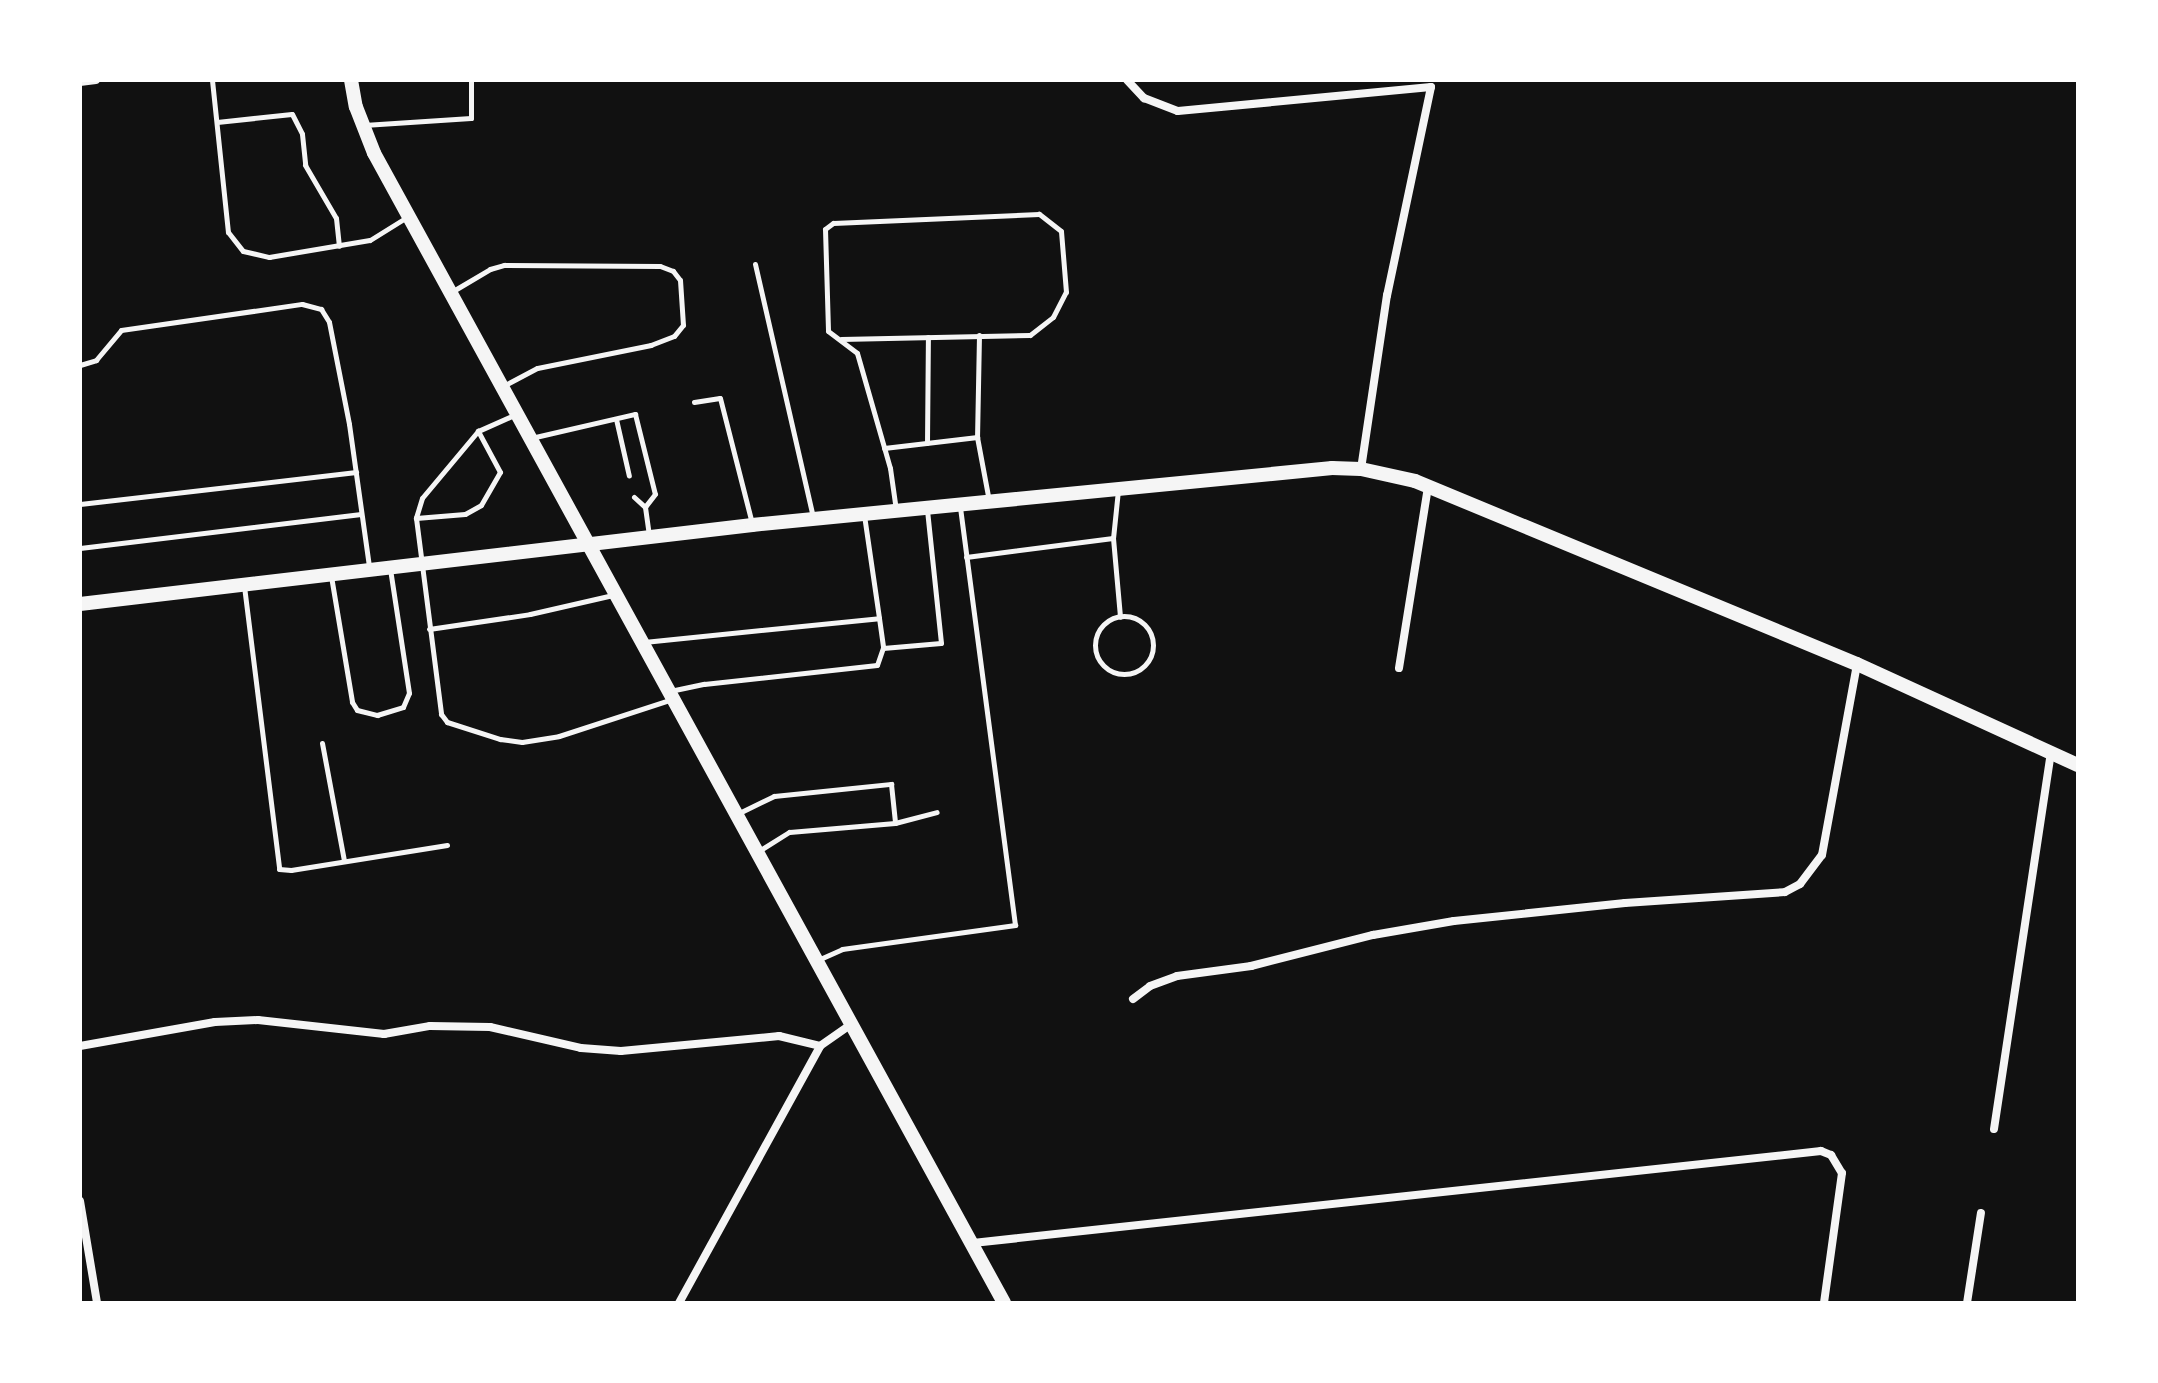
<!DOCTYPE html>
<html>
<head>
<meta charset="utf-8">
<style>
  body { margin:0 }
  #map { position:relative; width:2158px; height:1383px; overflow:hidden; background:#111; font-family:Roboto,sans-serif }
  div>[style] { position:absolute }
  .service>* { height:5px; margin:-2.5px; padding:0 2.5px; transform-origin:2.5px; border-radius:2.5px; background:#f5f5f5 }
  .service>.ring { margin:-2.5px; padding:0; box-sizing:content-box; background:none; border:5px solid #f5f5f5; border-radius:50% }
  .minor>* { height:8px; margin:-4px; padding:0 4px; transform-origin:4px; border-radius:4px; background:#f5f5f5 }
  .tertiary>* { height:14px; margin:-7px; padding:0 7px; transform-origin:7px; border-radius:7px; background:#f5f5f5 }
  span { translate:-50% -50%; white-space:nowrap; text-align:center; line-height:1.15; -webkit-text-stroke:8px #fff; paint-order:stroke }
  .frame { position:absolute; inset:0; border:82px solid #fff; pointer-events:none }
</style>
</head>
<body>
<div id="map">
  <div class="service">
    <i style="left:212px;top:80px;width:153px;rotate:84deg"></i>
    <i style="left:228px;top:232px;width:24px;rotate:52deg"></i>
    <i style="left:243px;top:251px;width:27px;rotate:13deg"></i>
    <i style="left:269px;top:257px;width:102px;rotate:-9.6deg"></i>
    <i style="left:370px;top:240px;width:44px;rotate:-31.9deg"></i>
    <i style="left:217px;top:122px;width:75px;rotate:-6.1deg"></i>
    <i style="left:292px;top:114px;width:22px;rotate:63deg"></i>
    <i style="left:302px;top:134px;width:31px;rotate:84deg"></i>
    <i style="left:305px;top:165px;width:61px;rotate:59.7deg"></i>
    <i style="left:336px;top:218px;width:28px;rotate:84deg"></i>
    <i style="left:364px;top:125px;width:107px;rotate:-3.7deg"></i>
    <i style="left:471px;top:118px;width:38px;rotate:-90deg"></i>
    <i style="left:755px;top:264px;width:260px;rotate:77.1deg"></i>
    <i style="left:453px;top:291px;width:43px;rotate:-30.7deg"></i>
    <i style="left:490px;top:269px;width:15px;rotate:-16deg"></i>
    <i style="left:504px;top:265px;width:156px;rotate:0.4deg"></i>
    <i style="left:660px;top:266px;width:14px;rotate:21deg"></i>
    <i style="left:673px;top:271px;width:11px;rotate:52deg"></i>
    <i style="left:680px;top:280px;width:45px;rotate:86.2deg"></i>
    <i style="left:683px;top:325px;width:14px;rotate:129deg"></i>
    <i style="left:674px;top:336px;width:25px;rotate:159deg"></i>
    <i style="left:651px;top:345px;width:116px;rotate:168.6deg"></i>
    <i style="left:537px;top:368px;width:38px;rotate:152deg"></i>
    <i style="left:979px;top:335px;width:102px;rotate:91.1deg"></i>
    <i style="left:977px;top:437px;width:65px;rotate:79.4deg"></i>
    <i style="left:841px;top:339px;width:189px;rotate:-1.2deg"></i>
    <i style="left:1030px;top:335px;width:29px;rotate:-38deg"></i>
    <i style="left:1053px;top:317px;width:28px;rotate:-63deg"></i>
    <i style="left:1066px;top:292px;width:61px;rotate:-94.7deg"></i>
    <i style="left:1061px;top:231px;width:28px;rotate:-142deg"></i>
    <i style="left:1039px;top:214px;width:206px;rotate:177.5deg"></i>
    <i style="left:833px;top:223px;width:10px;rotate:143deg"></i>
    <i style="left:825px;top:229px;width:102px;rotate:88.3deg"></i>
    <i style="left:828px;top:331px;width:36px;rotate:37deg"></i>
    <i style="left:857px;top:353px;width:120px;rotate:74deg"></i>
    <i style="left:890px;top:468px;width:42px;rotate:81.9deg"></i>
    <i style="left:80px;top:365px;width:17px;rotate:-17deg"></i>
    <i style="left:96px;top:360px;width:39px;rotate:-50deg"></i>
    <i style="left:121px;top:330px;width:183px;rotate:-8.2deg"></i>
    <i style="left:302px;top:304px;width:20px;rotate:15deg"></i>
    <i style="left:321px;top:309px;width:15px;rotate:58deg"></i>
    <i style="left:329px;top:322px;width:104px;rotate:78.9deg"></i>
    <i style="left:349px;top:424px;width:143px;rotate:82deg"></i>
    <i style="left:694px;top:402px;width:26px;rotate:-9deg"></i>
    <i style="left:720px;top:398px;width:130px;rotate:75.7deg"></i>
    <i style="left:514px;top:415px;width:39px;rotate:156deg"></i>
    <i style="left:478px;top:431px;width:87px;rotate:129.9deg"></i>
    <i style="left:422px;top:498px;width:21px;rotate:107deg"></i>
    <i style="left:416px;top:518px;width:198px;rotate:82.7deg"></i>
    <i style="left:441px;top:714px;width:10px;rotate:53deg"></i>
    <i style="left:447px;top:722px;width:56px;rotate:17.8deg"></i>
    <i style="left:500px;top:739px;width:22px;rotate:8deg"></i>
    <i style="left:522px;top:742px;width:37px;rotate:-9deg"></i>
    <i style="left:559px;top:736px;width:119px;rotate:-18.1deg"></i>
    <i style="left:616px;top:419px;width:58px;rotate:77.2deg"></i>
    <i style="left:531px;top:438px;width:107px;rotate:-13deg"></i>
    <i style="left:635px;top:414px;width:82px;rotate:76deg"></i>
    <i style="left:655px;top:494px;width:16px;rotate:128deg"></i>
    <i style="left:645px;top:507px;width:28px;rotate:82deg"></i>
    <i style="left:927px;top:443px;width:106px;rotate:-89.5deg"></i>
    <i style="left:884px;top:448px;width:94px;rotate:-6.7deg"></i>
    <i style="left:1118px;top:490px;width:48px;rotate:95.9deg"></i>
    <i style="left:1113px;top:538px;width:79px;rotate:84.9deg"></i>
    <i style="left:634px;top:497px;width:15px;rotate:42deg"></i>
    <i style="left:80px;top:504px;width:278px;rotate:-6.6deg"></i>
    <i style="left:864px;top:515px;width:104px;rotate:81.7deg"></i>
    <i style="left:416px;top:518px;width:49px;rotate:-4.7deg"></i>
    <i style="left:465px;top:514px;width:18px;rotate:-29deg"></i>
    <i style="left:481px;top:505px;width:38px;rotate:-60deg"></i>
    <i style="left:500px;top:472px;width:47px;rotate:-118.2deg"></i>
    <i style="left:80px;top:548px;width:283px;rotate:-6.9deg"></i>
    <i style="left:966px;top:557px;width:148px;rotate:-7.4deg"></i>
    <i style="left:331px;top:576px;width:128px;rotate:80.5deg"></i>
    <i style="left:352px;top:702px;width:9px;rotate:58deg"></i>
    <i style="left:357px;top:710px;width:21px;rotate:14deg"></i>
    <i style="left:377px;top:715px;width:27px;rotate:-17deg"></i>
    <i style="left:403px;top:707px;width:15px;rotate:-67deg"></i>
    <i style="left:409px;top:693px;width:125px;rotate:-98.7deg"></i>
    <i style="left:244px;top:586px;width:285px;rotate:82.9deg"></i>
    <i style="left:279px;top:869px;width:12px;rotate:5deg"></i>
    <i style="left:291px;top:870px;width:158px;rotate:-9.1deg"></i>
    <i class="ring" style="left:1095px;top:616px;width:53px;height:53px"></i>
    <i style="left:429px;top:629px;width:102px;rotate:-8.4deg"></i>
    <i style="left:530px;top:614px;width:85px;rotate:-12.9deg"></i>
    <i style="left:644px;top:642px;width:236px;rotate:-5.8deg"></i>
    <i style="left:879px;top:618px;width:30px;rotate:82deg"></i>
    <i style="left:883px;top:648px;width:58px;rotate:-4.9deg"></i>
    <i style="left:941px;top:643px;width:135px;rotate:-96deg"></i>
    <i style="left:670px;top:691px;width:35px;rotate:-12deg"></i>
    <i style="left:704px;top:684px;width:174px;rotate:-6.3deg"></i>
    <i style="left:877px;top:665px;width:18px;rotate:-71deg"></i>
    <i style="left:322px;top:743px;width:120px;rotate:79.4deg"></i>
    <i style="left:739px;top:813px;width:39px;rotate:-26deg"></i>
    <i style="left:774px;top:796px;width:118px;rotate:-5.9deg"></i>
    <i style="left:891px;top:784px;width:39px;rotate:84deg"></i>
    <i style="left:895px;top:823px;width:106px;rotate:175.1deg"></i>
    <i style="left:789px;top:832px;width:36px;rotate:148deg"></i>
    <i style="left:895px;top:823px;width:43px;rotate:-14.7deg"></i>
    <i style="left:820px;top:959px;width:24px;rotate:-24deg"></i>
    <i style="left:842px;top:949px;width:175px;rotate:-7.9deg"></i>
    <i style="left:1015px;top:925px;width:423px;rotate:-97.5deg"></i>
  </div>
  <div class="minor">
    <i style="left:1127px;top:80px;width:25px;rotate:47deg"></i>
    <i style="left:1144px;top:98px;width:36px;rotate:21deg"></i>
    <i style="left:1178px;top:111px;width:254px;rotate:-5.4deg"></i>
    <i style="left:1431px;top:87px;width:213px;rotate:101.9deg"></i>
    <i style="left:1387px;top:295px;width:176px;rotate:98.5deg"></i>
    <i style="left:80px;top:82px;width:16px;rotate:-7deg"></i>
    <i style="left:1399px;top:668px;width:184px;rotate:-80.9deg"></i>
    <i style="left:1133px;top:999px;width:21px;rotate:-37deg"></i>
    <i style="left:1150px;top:986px;width:29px;rotate:-20deg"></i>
    <i style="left:1177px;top:976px;width:75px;rotate:-7.7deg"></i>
    <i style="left:1251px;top:966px;width:126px;rotate:-14.3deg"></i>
    <i style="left:1373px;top:935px;width:82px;rotate:-9.8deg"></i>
    <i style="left:1454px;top:921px;width:172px;rotate:-6deg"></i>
    <i style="left:1625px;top:903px;width:160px;rotate:-3.9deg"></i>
    <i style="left:1785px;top:892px;width:17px;rotate:-28deg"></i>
    <i style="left:1800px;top:884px;width:36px;rotate:-53deg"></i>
    <i style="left:1822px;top:855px;width:194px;rotate:-79.6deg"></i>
    <i style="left:80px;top:1046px;width:137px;rotate:-10.1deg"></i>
    <i style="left:215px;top:1022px;width:43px;rotate:-2.7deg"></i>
    <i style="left:258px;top:1020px;width:127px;rotate:6.3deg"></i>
    <i style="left:384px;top:1034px;width:47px;rotate:-9.9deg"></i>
    <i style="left:430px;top:1026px;width:60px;rotate:1deg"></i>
    <i style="left:490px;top:1027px;width:93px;rotate:13deg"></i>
    <i style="left:581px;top:1048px;width:40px;rotate:4.3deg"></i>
    <i style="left:621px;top:1051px;width:159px;rotate:-5.4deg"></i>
    <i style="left:779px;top:1036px;width:42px;rotate:13.7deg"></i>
    <i style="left:1994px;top:1129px;width:380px;rotate:-81.4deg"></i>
    <i style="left:80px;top:1201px;width:103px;rotate:80.5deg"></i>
    <i style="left:973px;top:1243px;width:853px;rotate:-6.19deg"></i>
    <i style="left:1821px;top:1151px;width:11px;rotate:22deg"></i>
    <i style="left:1831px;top:1155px;width:21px;rotate:59deg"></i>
    <i style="left:1842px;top:1173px;width:131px;rotate:97.9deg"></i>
    <i style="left:679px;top:1303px;width:293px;rotate:-61.2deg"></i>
    <i style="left:820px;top:1046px;width:38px;rotate:-35deg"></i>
    <i style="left:1967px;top:1303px;width:91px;rotate:-81.2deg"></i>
  </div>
  <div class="tertiary">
    <i style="left:351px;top:80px;width:27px;rotate:80deg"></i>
    <i style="left:356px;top:107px;width:49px;rotate:68.6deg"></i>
    <i style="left:374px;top:153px;width:1311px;rotate:61.28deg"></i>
    <i style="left:80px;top:604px;width:677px;rotate:-6.7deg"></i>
    <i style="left:752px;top:525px;width:583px;rotate:-5.61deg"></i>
    <i style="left:1332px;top:468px;width:29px;rotate:2deg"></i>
    <i style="left:1361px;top:469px;width:55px;rotate:12.5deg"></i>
    <i style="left:1415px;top:481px;width:478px;rotate:22.5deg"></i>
    <i style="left:1857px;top:664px;width:243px;rotate:24.6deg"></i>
  </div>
  <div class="frame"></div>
</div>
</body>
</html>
